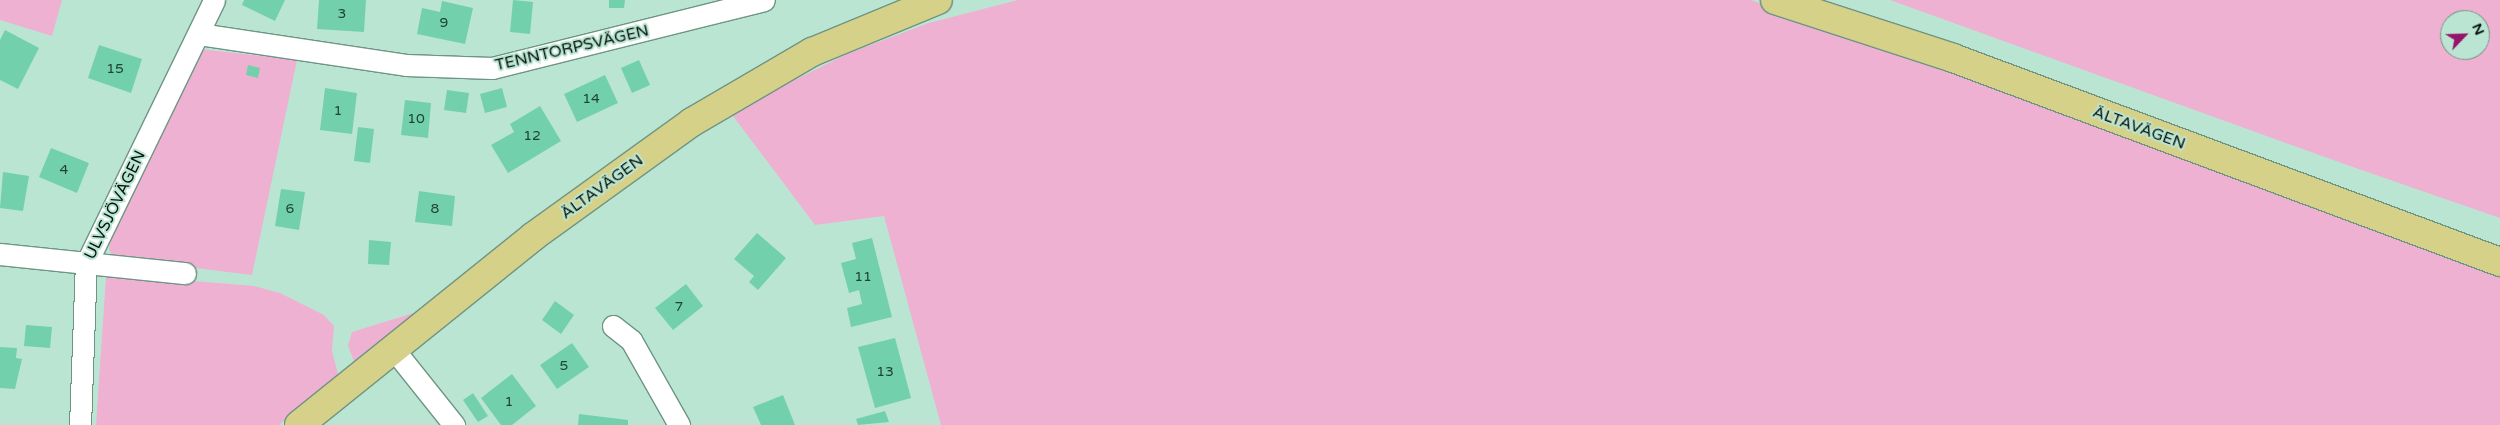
<!DOCTYPE html>
<html>
<head>
<meta charset="utf-8">
<style>
  body { margin:0 }
  #map { position:relative; width:2500px; height:425px; overflow:hidden; background:#bbe5d3; font-family:"Varela Round",sans-serif }
  div>[style] { position:absolute }
  .green>* { inset:0; background:#eeb1d1 }
  .building>* { inset:0; background:#72d1ac }
  .roads { filter:drop-shadow(1px 0 #6e9584) drop-shadow(-1px 0 #6e9584) drop-shadow(0 1px #6e9584) drop-shadow(0 -1px #6e9584) }
  .minor>* { height:21px; margin:-10.5px; padding:0 10.5px; transform-origin:10.5px; border-radius:10.5px; background:#fff }
  .major>* { height:28px; margin:-14px; padding:0 14px; transform-origin:14px; border-radius:14px; background:#d6d189 }
  span { translate:-50% -50%; white-space:nowrap; text-align:center; line-height:1.15; -webkit-text-stroke:4px #bbe5d3; paint-order:stroke }
  .number-label { font-size:14px; color:#204234 }
  .number-label span { -webkit-text-stroke-width:0 }
  .street-label { font-size:16px; color:#04120c }
  .north { position:absolute; left:2440px; top:10px; width:50px; height:50px; box-sizing:border-box; background:#bbe5d3; border:1px solid #729183; border-radius:50%; rotate:66deg; font-size:14px; font-weight:700; line-height:20px; text-align:center; color:#04120c }
  .north::after { content:''; display:block; margin:auto; width:18px; height:22px; background:#97146b; clip-path:polygon(50% 0,100% 100%,50% 72%,0 100%) }
</style>
</head>
<body>
<div id="map">
  <div class="green">
    <i style="clip-path:polygon(0 0,62px 0,52px 36px,0 20px)"></i>
    <i style="clip-path:polygon(1018px 0,1751px 0,2500px 270px,2500px 425px,941px 425px,884px 216px,815px 225px,730px 112px,847px 54px,929px 23px)"></i>
    <i style="clip-path:polygon(evenodd,1890px 0,2500px 0,2500px 218px,2350px 166px,1890px 0,2450px 20px,2480px 20px,2480px 50px,2450px 50px,2450px 20px)"></i>
    <i style="clip-path:polygon(200px 49px,297px 60px,252px 275px,114px 258px,109px 250px,110px 241px)"></i>
    <i style="clip-path:polygon(109px 274px,254px 286px,280px 293px,324px 315px,334px 326px,332px 351px,338px 374px,279px 425px,96px 425px,106px 277px)"></i>
    <i style="clip-path:polygon(420px 311px,354px 362px,348px 345px,352px 332px)"></i>
  </div>
  <div class="building">
    <i style="clip-path:polygon(244px 0,285px 0,275px 21px,242px 5px)"></i>
    <i style="clip-path:polygon(319px 0,366px 0,364px 32px,317px 29px)"></i>
    <i style="clip-path:polygon(513px 0,533px 2px,530px 34px,510px 32px)"></i>
    <i style="clip-path:polygon(609px 0,625px 0,624px 8px,609px 8px)"></i>
    <i style="clip-path:polygon(442px 1px,473px 8px,465px 44px,417px 34px,422px 8px,440px 12px)"></i>
    <i style="clip-path:polygon(5px 30px,39px 48px,18px 89px,0 80px,0 40px)"></i>
    <i style="clip-path:polygon(99px 45px,142px 59px,131px 93px,88px 78px)"></i>
    <i style="clip-path:polygon(639px 60px,650px 85px,632px 93px,621px 68px)"></i>
    <i style="clip-path:polygon(248px 65px,260px 68px,258px 78px,246px 75px)"></i>
    <i style="clip-path:polygon(605px 75px,618px 103px,577px 122px,564px 94px)"></i>
    <i style="clip-path:polygon(325px 88px,357px 93px,352px 134px,320px 130px)"></i>
    <i style="clip-path:polygon(502px 88px,507px 107px,485px 113px,480px 94px)"></i>
    <i style="clip-path:polygon(447px 90px,469px 93px,466px 113px,444px 110px)"></i>
    <i style="clip-path:polygon(405px 100px,431px 103px,428px 138px,401px 135px)"></i>
    <i style="clip-path:polygon(540px 106px,561px 141px,508px 173px,491px 145px,514px 132px,510px 124px)"></i>
    <i style="clip-path:polygon(358px 127px,374px 129px,370px 163px,354px 161px)"></i>
    <i style="clip-path:polygon(51px 148px,89px 163px,77px 193px,39px 177px)"></i>
    <i style="clip-path:polygon(3px 172px,29px 176px,23px 211px,0 208px)"></i>
    <i style="clip-path:polygon(281px 189px,305px 192px,299px 230px,275px 226px)"></i>
    <i style="clip-path:polygon(419px 191px,455px 196px,452px 226px,415px 222px)"></i>
    <i style="clip-path:polygon(757px 233px,786px 258px,758px 290px,749px 282px,754px 276px,734px 259px)"></i>
    <i style="clip-path:polygon(872px 238px,892px 317px,851px 327px,847px 308px,862px 304px,859px 290px,849px 293px,841px 263px,856px 259px,852px 243px)"></i>
    <i style="clip-path:polygon(369px 240px,391px 242px,389px 265px,368px 264px)"></i>
    <i style="clip-path:polygon(686px 284px,703px 306px,673px 330px,655px 308px)"></i>
    <i style="clip-path:polygon(555px 301px,574px 315px,561px 334px,542px 320px)"></i>
    <i style="clip-path:polygon(26px 325px,52px 327px,50px 348px,24px 346px)"></i>
    <i style="clip-path:polygon(895px 338px,911px 398px,875px 408px,858px 347px)"></i>
    <i style="clip-path:polygon(572px 343px,589px 367px,557px 389px,540px 365px)"></i>
    <i style="clip-path:polygon(0 347px,17px 348px,16px 358px,22px 359px,15px 389px,0 388px)"></i>
    <i style="clip-path:polygon(512px 374px,536px 406px,512px 425px,501px 425px,481px 398px)"></i>
    <i style="clip-path:polygon(473px 393px,488px 416px,478px 422px,463px 400px)"></i>
    <i style="clip-path:polygon(783px 395px,795px 425px,761px 425px,753px 407px)"></i>
    <i style="clip-path:polygon(885px 411px,889px 422px,858px 425px,856px 419px)"></i>
    <i style="clip-path:polygon(579px 414px,628px 420px,628px 425px,578px 425px)"></i>
  </div>
  <div class="roads">
    <div class="minor">
      <i style="left:199px;top:34px;width:209px;rotate:8.5deg"></i>
      <i style="left:406px;top:65px;width:86px;rotate:2deg"></i>
      <i style="left:492px;top:68px;width:280px;rotate:-14deg"></i>
      <i style="left:0;top:254px;width:186px;rotate:5.9deg"></i>
      <i style="left:613px;top:326px;width:23px;rotate:38deg"></i>
      <i style="left:631px;top:340px;width:98px;rotate:60.5deg"></i>
      <i style="left:395px;top:351px;width:95px;rotate:51.4deg"></i>
      <i style="left:80px;top:425px;width:161px;rotate:-87.9deg"></i>
      <i style="left:86px;top:264px;width:293px;rotate:-64.1deg"></i>
    </div>
    <div class="major">
      <i style="left:1775px;top:0;width:187px;rotate:18deg"></i>
      <i style="left:1953px;top:58px;width:584px;rotate:20.45deg"></i>
      <i style="left:299px;top:425px;width:302px;rotate:-38.8deg"></i>
      <i style="left:534px;top:236px;width:195px;rotate:-35.8deg"></i>
      <i style="left:692px;top:122px;width:139px;rotate:-30.3deg"></i>
      <i style="left:812px;top:52px;width:136px;rotate:-22.4deg"></i>
    </div>
  </div>
  <div class="number-label">
    <span style="left:342px;top:14px">3</span>
    <span style="left:444px;top:23px">9</span>
    <span style="left:115px;top:69px">15</span>
    <span style="left:591px;top:99px">14</span>
    <span style="left:338px;top:111px">1</span>
    <span style="left:416px;top:119px">10</span>
    <span style="left:532px;top:136px">12</span>
    <span style="left:64px;top:170px">4</span>
    <span style="left:290px;top:209px">6</span>
    <span style="left:435px;top:209px">8</span>
    <span style="left:863px;top:277px">11</span>
    <span style="left:679px;top:307px">7</span>
    <span style="left:564px;top:366px">5</span>
    <span style="left:885px;top:372px">13</span>
    <span style="left:509px;top:402px">1</span>
  </div>
  <div class="street-label">
    <span style="left:572px;top:48px;rotate:-13deg">TENNTORPSVÄGEN</span>
    <span style="left:2139px;top:128px;rotate:20deg">ÄLTAVÄGEN</span>
    <span style="left:602px;top:187px;rotate:-36deg">ÄLTAVÄGEN</span>
    <span style="left:115px;top:205px;rotate:-64deg">ULVSJÖVÄGEN</span>
  </div>
  <div class="north">N</div>
</div>
</body>
</html>
